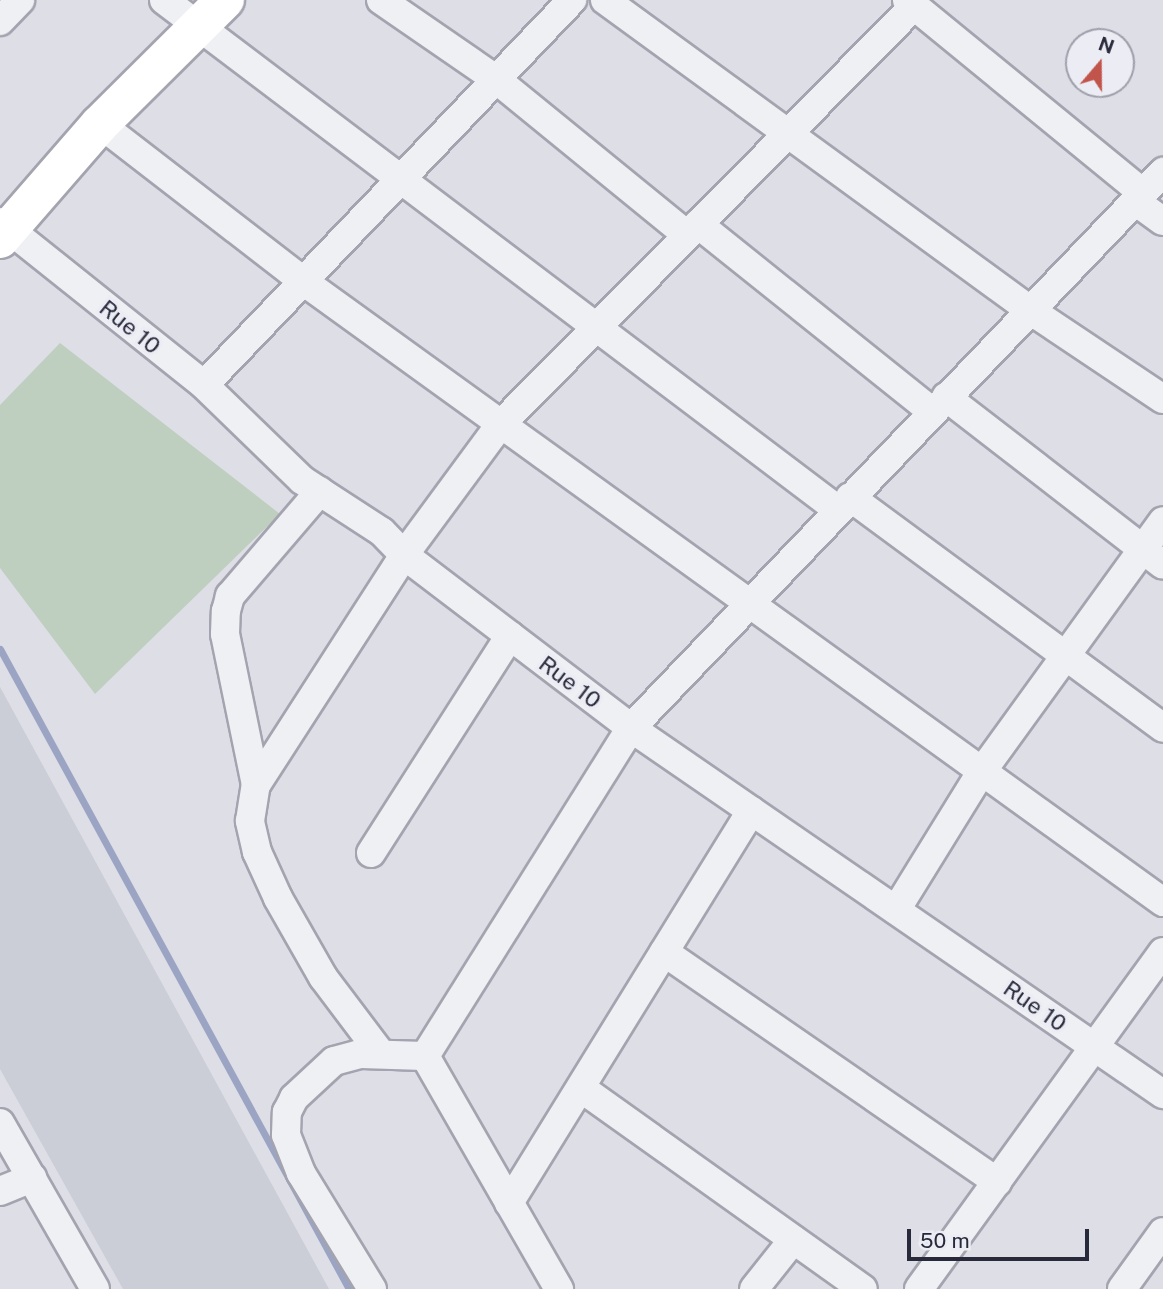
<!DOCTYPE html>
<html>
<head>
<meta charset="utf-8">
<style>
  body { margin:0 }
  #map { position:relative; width:1163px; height:1289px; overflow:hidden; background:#dddee6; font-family:"Public Sans",sans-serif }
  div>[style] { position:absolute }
  .built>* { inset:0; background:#cbcdd7 }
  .green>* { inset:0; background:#bfcfbf }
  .stream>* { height:7px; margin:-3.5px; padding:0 3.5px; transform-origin:3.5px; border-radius:3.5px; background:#9ba5c3 }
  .roads { filter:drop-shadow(2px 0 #a3a4af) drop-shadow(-2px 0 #a3a4af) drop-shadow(0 2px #a3a4af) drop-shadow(0 -2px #a3a4af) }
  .street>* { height:28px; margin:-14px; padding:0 14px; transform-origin:14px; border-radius:14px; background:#eff0f4 }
  .secondary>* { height:38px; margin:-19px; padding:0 19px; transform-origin:19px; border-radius:19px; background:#fff }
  span { translate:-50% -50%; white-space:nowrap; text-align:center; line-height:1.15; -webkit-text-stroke:7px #ecedf4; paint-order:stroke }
  .street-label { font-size:23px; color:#282a3b }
  .north { position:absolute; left:1065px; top:28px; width:70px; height:70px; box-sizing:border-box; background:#ecedf4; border:2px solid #9e9faa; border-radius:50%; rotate:20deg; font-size:19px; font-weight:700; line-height:28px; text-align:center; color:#282a3b }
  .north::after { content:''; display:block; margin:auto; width:24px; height:32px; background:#c2554b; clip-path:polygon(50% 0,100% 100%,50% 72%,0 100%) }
  .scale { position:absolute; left:907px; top:1229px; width:182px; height:32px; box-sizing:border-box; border:4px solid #282a3b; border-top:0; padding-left:9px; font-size:21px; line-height:24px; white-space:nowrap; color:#282a3b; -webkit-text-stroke:5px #ecedf4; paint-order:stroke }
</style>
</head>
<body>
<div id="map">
  <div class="built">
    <i style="clip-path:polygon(0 687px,329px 1289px,123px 1289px,0 1069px)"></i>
  </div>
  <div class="green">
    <i style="clip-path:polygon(60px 343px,280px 514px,95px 694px,0 568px,0 405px)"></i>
  </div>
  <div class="stream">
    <i style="left:0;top:649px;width:729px;rotate:61.4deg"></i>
  </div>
  <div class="roads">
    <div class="street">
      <i style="left:164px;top:0;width:845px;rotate:37.11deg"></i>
      <i style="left:381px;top:0;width:141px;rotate:34.6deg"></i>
      <i style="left:497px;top:80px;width:245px;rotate:39.2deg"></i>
      <i style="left:605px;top:0;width:526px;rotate:36.11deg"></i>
      <i style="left:1030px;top:310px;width:160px;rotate:33.8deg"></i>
      <i style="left:907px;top:0;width:305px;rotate:39.3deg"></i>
      <i style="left:0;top:21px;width:29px;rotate:-46deg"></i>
      <i style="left:100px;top:124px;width:257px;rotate:37.7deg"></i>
      <i style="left:303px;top:281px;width:1061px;rotate:35.83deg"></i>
      <i style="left:1135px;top:201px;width:34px;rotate:36deg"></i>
      <i style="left:0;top:222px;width:261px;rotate:38.6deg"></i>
      <i style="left:204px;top:385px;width:136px;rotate:44.1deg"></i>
      <i style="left:302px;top:480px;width:95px;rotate:33deg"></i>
      <i style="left:382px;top:532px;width:32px;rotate:46deg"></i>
      <i style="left:404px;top:555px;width:285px;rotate:37.3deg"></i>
      <i style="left:631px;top:728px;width:646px;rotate:34.53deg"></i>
      <i style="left:698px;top:224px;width:299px;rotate:38.7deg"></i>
      <i style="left:204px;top:385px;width:533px;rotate:-46.29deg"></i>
      <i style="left:946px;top:397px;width:274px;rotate:37.7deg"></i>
      <i style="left:850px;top:497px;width:389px;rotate:36.4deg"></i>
      <i style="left:256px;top:785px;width:154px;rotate:-101.6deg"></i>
      <i style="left:225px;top:634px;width:23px;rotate:-88deg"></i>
      <i style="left:226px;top:611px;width:16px;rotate:-75deg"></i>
      <i style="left:230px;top:596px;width:138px;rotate:-49.4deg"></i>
      <i style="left:371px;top:853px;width:258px;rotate:-57.4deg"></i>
      <i style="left:896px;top:910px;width:160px;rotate:-58.3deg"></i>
      <i style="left:980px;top:774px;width:312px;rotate:-54.1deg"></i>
      <i style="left:664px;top:952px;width:405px;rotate:34.6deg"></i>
      <i style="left:381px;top:1054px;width:96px;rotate:-127deg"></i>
      <i style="left:323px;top:977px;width:91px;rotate:-119.7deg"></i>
      <i style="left:278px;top:898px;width:51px;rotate:-114.5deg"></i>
      <i style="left:257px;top:852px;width:32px;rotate:-103deg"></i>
      <i style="left:250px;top:821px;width:36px;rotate:-81deg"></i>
      <i style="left:256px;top:785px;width:274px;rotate:-57.2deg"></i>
      <i style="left:404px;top:555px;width:162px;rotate:-53.6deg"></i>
      <i style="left:500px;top:425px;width:589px;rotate:-45.34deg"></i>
      <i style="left:425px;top:1056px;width:269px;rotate:60.1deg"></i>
      <i style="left:581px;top:1088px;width:346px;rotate:35.5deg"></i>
      <i style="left:0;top:1123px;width:191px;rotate:60.2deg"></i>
      <i style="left:0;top:1191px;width:35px;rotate:-22deg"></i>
      <i style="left:509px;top:1203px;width:461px;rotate:-58.3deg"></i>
      <i style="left:372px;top:1289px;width:136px;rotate:-121.5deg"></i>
      <i style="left:301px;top:1173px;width:41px;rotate:-111.5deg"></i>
      <i style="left:286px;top:1135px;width:23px;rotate:-88deg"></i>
      <i style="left:287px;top:1112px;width:16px;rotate:-63deg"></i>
      <i style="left:294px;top:1098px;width:54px;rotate:-42.8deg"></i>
      <i style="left:334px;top:1061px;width:27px;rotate:-15deg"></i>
      <i style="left:360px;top:1054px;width:65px;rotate:1.8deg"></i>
      <i style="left:425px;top:1056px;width:387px;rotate:-57.9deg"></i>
      <i style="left:631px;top:728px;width:770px;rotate:-46.26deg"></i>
      <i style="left:754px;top:1289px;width:63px;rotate:-51.5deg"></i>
      <i style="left:919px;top:1289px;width:416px;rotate:-54.1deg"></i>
      <i style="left:1122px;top:1289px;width:70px;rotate:-54.3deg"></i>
    </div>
    <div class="secondary">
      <i style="left:0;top:239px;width:152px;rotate:-49deg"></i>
      <i style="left:100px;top:124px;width:176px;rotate:-44.8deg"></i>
    </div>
  </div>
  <div class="street-label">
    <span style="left:130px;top:327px;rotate:39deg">Rue 10</span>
    <span style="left:570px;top:682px;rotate:37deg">Rue 10</span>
    <span style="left:1035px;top:1006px;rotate:35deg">Rue 10</span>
  </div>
  <div class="north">N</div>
  <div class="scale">50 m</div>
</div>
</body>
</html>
